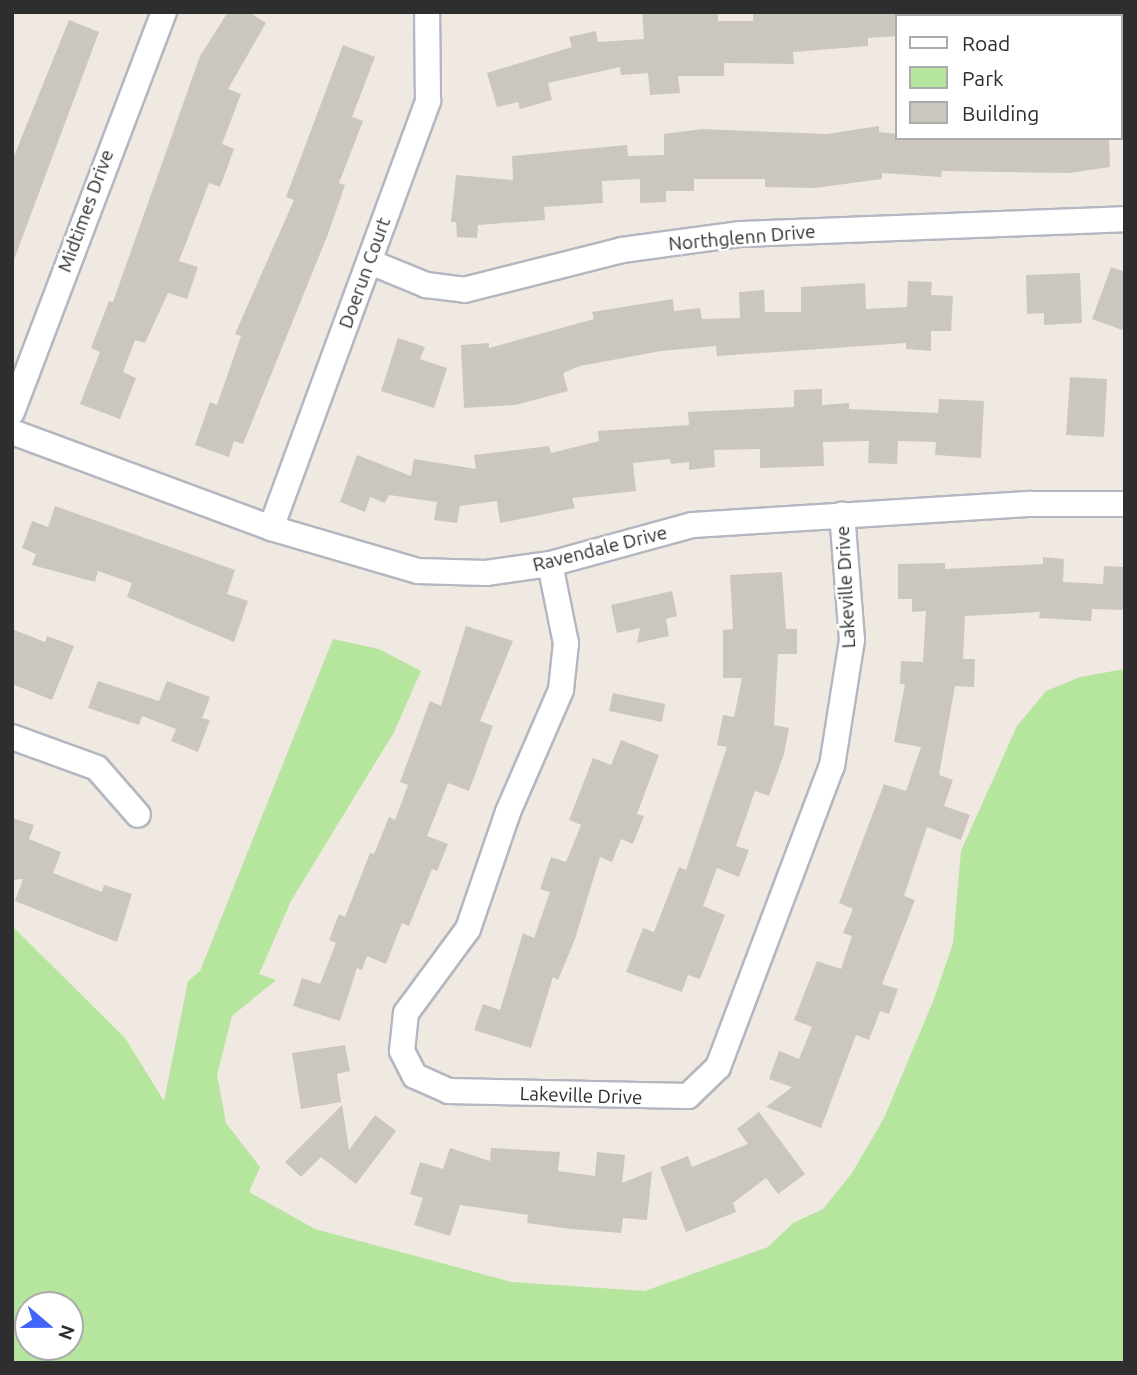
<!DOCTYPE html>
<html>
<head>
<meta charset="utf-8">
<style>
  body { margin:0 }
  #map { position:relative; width:1137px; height:1375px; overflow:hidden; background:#efe9e1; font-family:Ubuntu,sans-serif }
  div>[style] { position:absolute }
  .green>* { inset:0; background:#b6e59e }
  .building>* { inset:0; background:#cbc7bf }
  .roads { filter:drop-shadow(2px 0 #b4b7c1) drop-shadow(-2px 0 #b4b7c1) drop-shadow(0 2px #b4b7c1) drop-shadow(0 -2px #b4b7c1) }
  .minor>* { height:24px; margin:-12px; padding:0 12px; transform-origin:12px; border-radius:12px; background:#fff }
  span { translate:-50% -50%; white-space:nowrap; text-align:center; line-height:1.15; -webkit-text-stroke:5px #fff; paint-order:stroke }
  .street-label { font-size:19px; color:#2e2e2e }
  .frame { position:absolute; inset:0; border:14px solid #2e2e2e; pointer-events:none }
  .legend { position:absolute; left:895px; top:14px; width:228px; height:126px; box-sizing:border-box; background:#fff; border:2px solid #ababab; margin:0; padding:9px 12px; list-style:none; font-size:21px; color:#2e2e2e }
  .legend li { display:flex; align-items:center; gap:14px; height:35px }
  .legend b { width:35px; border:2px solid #ababab }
  .north { position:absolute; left:14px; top:1291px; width:70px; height:70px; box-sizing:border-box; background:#fff; border:2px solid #ababab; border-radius:50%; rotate:110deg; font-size:19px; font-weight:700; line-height:28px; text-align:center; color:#2e2e2e }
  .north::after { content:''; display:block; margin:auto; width:24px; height:32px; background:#4264fb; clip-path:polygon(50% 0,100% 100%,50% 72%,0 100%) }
</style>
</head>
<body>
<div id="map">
  <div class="green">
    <i style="clip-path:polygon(evenodd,333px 639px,379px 649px,421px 671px,394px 732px,291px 901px,259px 974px,276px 980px,232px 1016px,217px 1075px,226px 1123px,260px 1167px,249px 1192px,315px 1229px,512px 1282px,645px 1291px,768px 1247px,793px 1223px,823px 1209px,852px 1173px,884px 1118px,934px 999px,953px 943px,961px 851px,1017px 726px,1046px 691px,1080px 677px,1125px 669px,1125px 1363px,12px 1363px,12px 926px,125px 1038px,164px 1101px,188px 981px,200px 971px,333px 639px,28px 1305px,70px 1305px,70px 1347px,28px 1347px,28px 1305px)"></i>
  </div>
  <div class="building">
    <i style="clip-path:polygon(228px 12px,249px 12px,266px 23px,228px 89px,241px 94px,222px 144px,234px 149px,220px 187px,209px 183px,179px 261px,198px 267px,187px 299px,168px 293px,145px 343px,135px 340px,123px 372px,136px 378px,120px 419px,80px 404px,100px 352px,91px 348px,109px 301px,113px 302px,200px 56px)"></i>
    <i style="clip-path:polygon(642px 12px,718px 12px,718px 21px,753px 21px,753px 12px,897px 12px,897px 36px,868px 38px,868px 46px,793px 52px,794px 64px,724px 63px,724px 76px,678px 76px,680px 93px,650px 95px,648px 73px,621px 75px,620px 67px,548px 83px,552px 100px,520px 109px,518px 102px,497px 107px,487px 73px,572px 47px,569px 37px,596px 31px,598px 42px,644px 39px)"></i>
    <i style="clip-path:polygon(69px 20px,99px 32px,12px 265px,12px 161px)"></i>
    <i style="clip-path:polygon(343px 45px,375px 57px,352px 117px,363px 121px,339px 183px,345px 185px,328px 234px,243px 444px,234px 441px,229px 457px,195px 445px,210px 402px,217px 405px,241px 336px,235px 334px,294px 200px,286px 197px)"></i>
    <i style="clip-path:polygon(879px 126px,879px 132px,897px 134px,897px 138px,1109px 138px,1110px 167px,1069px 173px,942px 171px,941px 177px,882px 173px,882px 179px,815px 188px,765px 187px,765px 179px,694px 179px,694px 191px,666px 191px,666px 202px,640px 203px,640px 179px,602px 181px,603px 203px,544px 207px,545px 220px,478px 225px,477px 238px,457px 237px,456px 222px,451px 222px,456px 175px,513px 180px,512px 156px,627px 145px,628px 156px,664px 155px,664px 134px,702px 129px,827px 134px)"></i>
    <i style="clip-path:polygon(1111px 267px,1125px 272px,1125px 331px,1092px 319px)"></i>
    <i style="clip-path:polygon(1080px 273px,1082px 323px,1044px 325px,1044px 313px,1027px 314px,1026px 275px)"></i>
    <i style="clip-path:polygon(908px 281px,932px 282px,931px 295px,953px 296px,951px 331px,931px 331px,931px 351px,906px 349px,906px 343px,717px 356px,716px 346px,661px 351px,580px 366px,563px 373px,568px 391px,515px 405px,464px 408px,461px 345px,489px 343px,489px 348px,594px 319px,592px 312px,673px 299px,674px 311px,700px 308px,702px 319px,740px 318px,739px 292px,764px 290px,765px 312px,801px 312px,801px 287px,865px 283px,866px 309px,907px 307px)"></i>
    <i style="clip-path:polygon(398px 338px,425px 347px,420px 359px,447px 368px,434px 408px,381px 391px)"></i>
    <i style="clip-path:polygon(1070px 377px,1107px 379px,1104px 437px,1066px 435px)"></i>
    <i style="clip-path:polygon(822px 389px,822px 405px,849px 403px,849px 409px,938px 413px,939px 399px,984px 401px,981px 458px,935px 455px,936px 442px,898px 441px,897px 464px,868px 463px,869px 441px,823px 442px,824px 466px,760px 468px,760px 449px,714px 450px,715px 467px,689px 470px,689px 462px,671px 464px,670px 459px,633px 463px,636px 491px,572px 498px,575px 508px,500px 523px,497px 501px,460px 506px,457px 523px,434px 520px,437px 502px,389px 495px,385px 503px,370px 497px,365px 512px,340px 502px,357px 455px,411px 476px,414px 459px,476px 469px,474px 455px,549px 446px,551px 453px,599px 441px,598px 431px,689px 425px,688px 412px,794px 407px,794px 390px)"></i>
    <i style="clip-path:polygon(55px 506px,235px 570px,227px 594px,248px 601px,234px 642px,127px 597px,132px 583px,98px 571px,95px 582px,32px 565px,36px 554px,22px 548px,32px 521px,48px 527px)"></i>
    <i style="clip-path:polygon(1043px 557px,1064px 559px,1063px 582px,1103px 584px,1104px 566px,1125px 567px,1125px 610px,1092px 609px,1091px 621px,1039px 618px,1040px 612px,965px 616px,963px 659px,975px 659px,974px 687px,955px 686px,939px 775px,953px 780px,944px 806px,970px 815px,961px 840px,927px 827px,904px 896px,915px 900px,882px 984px,898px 989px,889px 1014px,880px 1011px,869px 1040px,856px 1035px,821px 1128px,766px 1107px,792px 1087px,769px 1079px,779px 1051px,799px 1059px,812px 1027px,794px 1020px,817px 961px,841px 969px,852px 936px,843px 933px,853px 909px,839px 903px,884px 784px,906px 791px,921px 747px,894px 742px,905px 684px,900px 684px,901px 661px,923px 662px,926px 611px,912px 612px,912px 599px,898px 599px,898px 564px,945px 563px,945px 569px,1043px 564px)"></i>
    <i style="clip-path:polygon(782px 572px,786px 629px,797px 629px,797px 654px,778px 654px,774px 725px,789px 728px,784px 754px,769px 796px,755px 791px,736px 846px,749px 850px,739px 877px,717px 868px,703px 906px,725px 915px,700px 979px,688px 975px,682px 992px,626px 972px,643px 928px,654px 932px,679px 867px,686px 870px,727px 747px,717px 745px,723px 715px,734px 717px,742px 678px,723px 678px,723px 630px,733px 629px,730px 575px)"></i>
    <i style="clip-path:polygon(672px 591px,677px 616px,666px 619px,669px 636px,637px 643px,640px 628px,617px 633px,611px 605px)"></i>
    <i style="clip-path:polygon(466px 626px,513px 641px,480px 721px,493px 726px,469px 791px,448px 783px,427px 836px,448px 844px,437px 871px,432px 869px,409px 926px,402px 923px,386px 964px,367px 956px,362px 970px,357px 968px,340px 1021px,293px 1006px,302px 978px,320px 984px,336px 943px,329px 940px,339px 914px,345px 917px,370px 853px,374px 854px,389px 817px,395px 820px,408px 785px,400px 782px,430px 701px,441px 706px)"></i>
    <i style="clip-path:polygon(12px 629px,45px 642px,47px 636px,74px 646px,52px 700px,12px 684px)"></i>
    <i style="clip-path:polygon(98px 681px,159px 701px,167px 681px,210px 697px,202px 718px,210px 720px,198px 752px,171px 741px,176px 729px,142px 716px,139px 725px,88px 708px)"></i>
    <i style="clip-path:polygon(613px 693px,665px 704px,662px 722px,609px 711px)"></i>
    <i style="clip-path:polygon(621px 740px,659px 755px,637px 814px,644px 816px,633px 844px,621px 839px,612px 862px,600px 857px,575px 939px,558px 980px,553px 977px,531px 1048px,474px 1030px,483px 1004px,500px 1010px,523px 933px,534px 938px,550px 892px,540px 889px,551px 857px,566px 862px,581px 825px,569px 820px,593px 758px,611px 765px)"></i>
    <i style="clip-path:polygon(12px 818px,34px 825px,29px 839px,61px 852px,53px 873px,102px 892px,104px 885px,132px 894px,117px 942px,15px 901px,23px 879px,12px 880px)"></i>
    <i style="clip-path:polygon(345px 1045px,350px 1071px,337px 1074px,341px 1102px,301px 1109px,292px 1053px)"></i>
    <i style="clip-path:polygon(342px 1105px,349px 1150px,375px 1115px,396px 1131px,356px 1184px,321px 1157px,301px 1177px,285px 1162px)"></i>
    <i style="clip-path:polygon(759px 1112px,805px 1174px,778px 1194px,766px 1178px,733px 1203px,736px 1212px,686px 1232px,660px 1167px,688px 1156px,692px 1167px,748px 1144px,737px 1129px)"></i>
    <i style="clip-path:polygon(450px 1148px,490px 1161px,491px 1148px,560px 1152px,558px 1171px,595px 1176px,597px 1152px,625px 1155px,622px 1183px,652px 1171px,647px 1220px,623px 1218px,621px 1233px,571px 1229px,527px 1223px,528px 1215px,460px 1205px,450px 1236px,414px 1225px,423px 1198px,410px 1194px,420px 1162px,443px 1169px)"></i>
  </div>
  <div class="roads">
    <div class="minor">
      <i style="left:370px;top:262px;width:61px;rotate:22.3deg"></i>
      <i style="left:426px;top:285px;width:38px;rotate:7deg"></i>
      <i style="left:464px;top:290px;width:163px;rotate:-14.2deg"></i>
      <i style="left:622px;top:250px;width:120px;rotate:-7.7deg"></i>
      <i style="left:741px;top:234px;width:384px;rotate:-2.2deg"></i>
      <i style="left:12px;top:412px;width:428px;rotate:-69.2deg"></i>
      <i style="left:12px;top:432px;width:276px;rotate:20.3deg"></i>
      <i style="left:271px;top:528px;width:153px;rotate:16.3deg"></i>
      <i style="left:418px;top:571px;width:68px;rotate:1.7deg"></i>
      <i style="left:486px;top:573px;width:65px;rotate:-8deg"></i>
      <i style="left:550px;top:564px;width:148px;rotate:-15.3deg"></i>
      <i style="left:693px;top:525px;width:339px;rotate:-3.6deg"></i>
      <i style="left:1031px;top:504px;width:94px"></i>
      <i style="left:271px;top:528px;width:455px;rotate:-69.8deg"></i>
      <i style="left:428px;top:101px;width:89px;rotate:-90.6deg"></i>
      <i style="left:550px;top:564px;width:81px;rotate:78.6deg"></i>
      <i style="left:566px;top:643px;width:47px;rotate:96.1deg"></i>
      <i style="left:561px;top:690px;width:133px;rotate:113.5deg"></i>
      <i style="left:508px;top:812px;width:124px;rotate:108.9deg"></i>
      <i style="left:468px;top:929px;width:104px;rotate:126.4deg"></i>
      <i style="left:406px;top:1013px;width:38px;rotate:96deg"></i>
      <i style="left:402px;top:1051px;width:28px;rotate:63deg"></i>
      <i style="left:415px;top:1076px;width:36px;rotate:24deg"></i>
      <i style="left:448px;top:1091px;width:240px;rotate:1.2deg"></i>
      <i style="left:688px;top:1096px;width:42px;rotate:-44deg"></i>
      <i style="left:718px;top:1067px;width:322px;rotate:-69.3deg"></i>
      <i style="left:832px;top:766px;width:128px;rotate:-81deg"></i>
      <i style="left:852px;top:640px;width:126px;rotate:-94.5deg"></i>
      <i style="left:12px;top:737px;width:90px;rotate:20deg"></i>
      <i style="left:97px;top:768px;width:62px;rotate:48.9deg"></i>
    </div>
  </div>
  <div class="street-label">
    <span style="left:86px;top:211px;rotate:-70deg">Midtimes Drive</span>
    <span style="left:742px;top:238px;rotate:-5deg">Northglenn Drive</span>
    <span style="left:365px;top:273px;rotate:-70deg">Doerun Court</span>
    <span style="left:600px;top:549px;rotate:-14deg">Ravendale Drive</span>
    <span style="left:846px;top:587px;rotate:-93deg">Lakeville Drive</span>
    <span style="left:581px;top:1096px;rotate:2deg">Lakeville Drive</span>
  </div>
  <div class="frame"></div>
  <ul class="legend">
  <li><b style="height:9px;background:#fff"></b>Road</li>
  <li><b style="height:19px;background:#b6e59e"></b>Park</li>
  <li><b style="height:19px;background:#cbc7bf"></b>Building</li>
  </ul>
  <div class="north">N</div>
</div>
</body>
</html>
